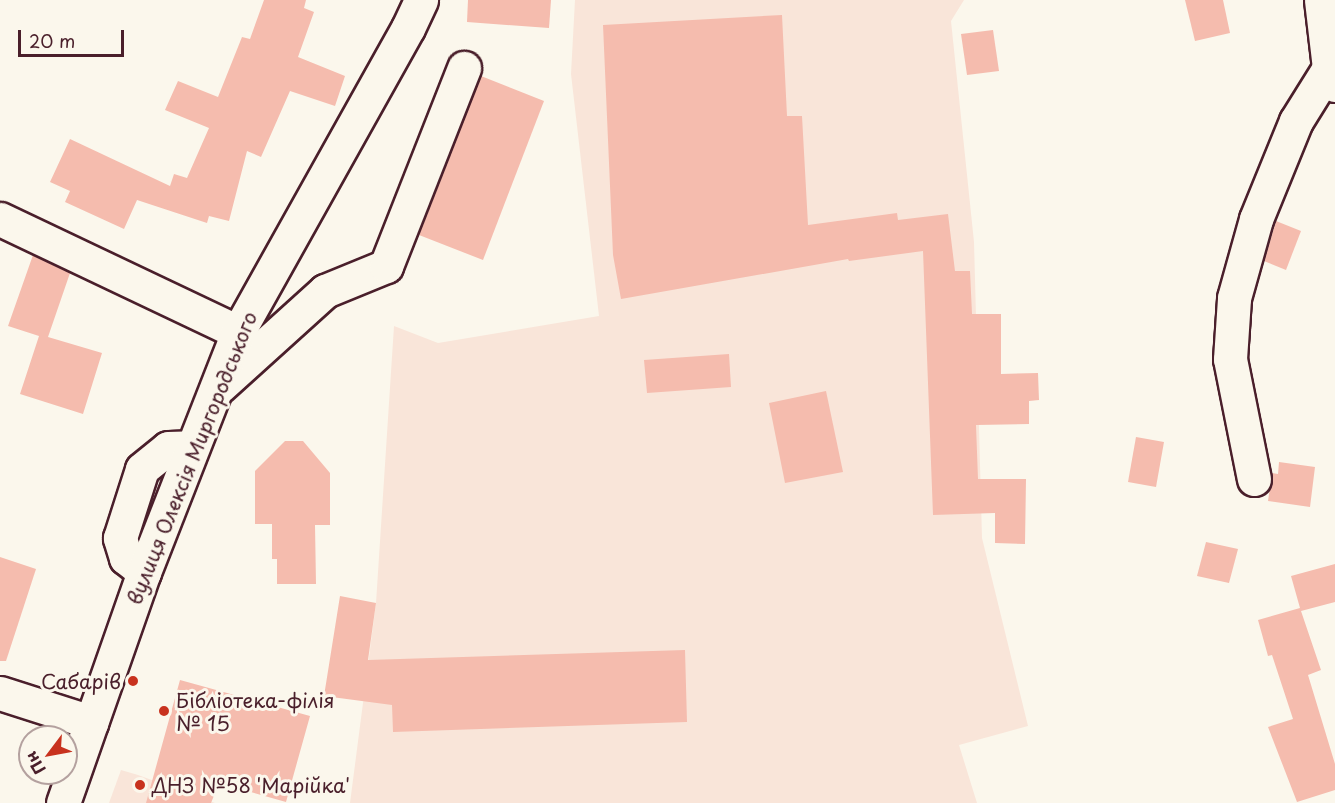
<!DOCTYPE html>
<html>
<head>
<meta charset="utf-8">
<style>
  body { margin:0 }
  #map { position:relative; width:1335px; height:803px; overflow:hidden; background:#fbf7ec; font-family:"Playpen Sans",sans-serif }
  div>[style] { position:absolute }
  .built>* { inset:0; background:#f9e5d9 }
  .building>* { inset:0; background:#f5bcae }
  .roads { filter:drop-shadow(2px 0 #4a1f2b) drop-shadow(-2px 0 #4a1f2b) drop-shadow(0 2px #4a1f2b) drop-shadow(0 -2px #4a1f2b) }
  .minor>* { height:33px; margin:-16.5px; padding:0 16.5px; transform-origin:16.5px; border-radius:16.5px; background:#fbf7ec }
  .dots>* { width:16px; height:16px; translate:-50% -50%; box-sizing:border-box; border:3px solid #fbf7ec; border-radius:50% }
  span { translate:-50% -50%; white-space:nowrap; text-align:center; line-height:1.15; -webkit-text-stroke:6px #fbf7ec; paint-order:stroke }
  .street-label { font-size:20px; color:#4a1f2b }
  .poi-label { font-size:20px; color:#4a1f2b }
  .right { translate:-100% -50%; text-align:right }
  .left { translate:0 -50%; text-align:left }
  .north { position:absolute; left:18px; top:725px; width:60px; height:60px; box-sizing:border-box; background:#fbf7ec; border:2px solid #b4a19f; border-radius:50%; rotate:238deg; font-size:16px; font-weight:700; line-height:24px; text-align:center; color:#4a1f2b }
  .north::after { content:''; display:block; margin:auto; width:21px; height:27px; background:#c8321e; clip-path:polygon(50% 0,100% 100%,50% 72%,0 100%) }
  .scale { position:absolute; left:18px; top:30px; width:106px; height:27px; box-sizing:border-box; border:3px solid #4a1f2b; border-top:0; padding-left:8px; font-size:18px; line-height:21px; white-space:nowrap; color:#4a1f2b; -webkit-text-stroke:4px #fbf7ec; paint-order:stroke }
</style>
</head>
<body>
<div id="map">
  <div class="built">
    <i style="clip-path:polygon(575px 0,964px 0,951px 21px,974px 242px,982px 538px,1028px 726px,959px 745px,977px 803px,350px 803px,376px 603px,394px 326px,438px 343px,599px 316px,571px 74px)"></i>
    <i style="clip-path:polygon(121px 770px,138px 775px,215px 803px,109px 803px)"></i>
  </div>
  <div class="building">
    <i style="clip-path:polygon(264px 0,306px 0,304px 8px,314px 12px,298px 57px,345px 76px,335px 106px,290px 91px,261px 157px,247px 151px,229px 221px,209px 216px,207px 223px,137px 200px,124px 229px,65px 202px,70px 191px,50px 182px,70px 139px,170px 186px,174px 174px,187px 178px,209px 128px,165px 110px,178px 81px,218px 97px,242px 37px,250px 39px)"></i>
    <i style="clip-path:polygon(468px 0,551px 0,549px 28px,467px 22px)"></i>
    <i style="clip-path:polygon(1185px 0,1223px 0,1230px 33px,1195px 41px)"></i>
    <i style="clip-path:polygon(782px 15px,787px 116px,802px 116px,808px 225px,897px 213px,898px 220px,948px 214px,955px 271px,970px 271px,972px 314px,1001px 314px,1001px 374px,1038px 373px,1039px 400px,1029px 401px,1029px 424px,976px 425px,978px 479px,1026px 479px,1025px 544px,995px 543px,995px 513px,933px 515px,923px 251px,849px 261px,848px 259px,621px 299px,613px 255px,603px 25px)"></i>
    <i style="clip-path:polygon(993px 30px,999px 71px,967px 75px,961px 34px)"></i>
    <i style="clip-path:polygon(481px 76px,544px 101px,483px 260px,419px 235px)"></i>
    <i style="clip-path:polygon(1276px 221px,1301px 231px,1286px 270px,1264px 261px)"></i>
    <i style="clip-path:polygon(33px 255px,70px 273px,48px 337px,102px 353px,83px 414px,20px 394px,39px 336px,8px 326px)"></i>
    <i style="clip-path:polygon(729px 354px,731px 387px,647px 393px,644px 360px)"></i>
    <i style="clip-path:polygon(826px 391px,843px 472px,785px 483px,769px 403px)"></i>
    <i style="clip-path:polygon(1136px 437px,1164px 442px,1156px 487px,1128px 482px)"></i>
    <i style="clip-path:polygon(285px 441px,303px 441px,330px 473px,330px 525px,315px 525px,316px 584px,277px 584px,277px 559px,272px 559px,272px 524px,255px 524px,255px 471px)"></i>
    <i style="clip-path:polygon(1279px 462px,1315px 467px,1310px 507px,1268px 501px,1272px 473px,1278px 474px)"></i>
    <i style="clip-path:polygon(1206px 542px,1238px 549px,1229px 583px,1197px 576px)"></i>
    <i style="clip-path:polygon(0 557px,36px 569px,6px 661px,0 661px)"></i>
    <i style="clip-path:polygon(1335px 564px,1335px 602px,1301px 611px,1321px 670px,1308px 675px,1335px 764px,1335px 790px,1297px 802px,1268px 727px,1293px 719px,1272px 655px,1268px 656px,1258px 620px,1300px 608px,1291px 576px)"></i>
    <i style="clip-path:polygon(340px 596px,376px 603px,368px 660px,685px 650px,687px 722px,393px 732px,392px 705px,324px 696px)"></i>
    <i style="clip-path:polygon(180px 680px,310px 716px,286px 802px,219px 783px,211px 803px,146px 803px)"></i>
  </div>
  <div class="roads">
    <div class="minor">
      <i style="left:1321px;top:0;width:68px;rotate:83.3deg"></i>
      <i style="left:1329px;top:68px;width:18px;rotate:71deg"></i>
      <i style="left:0;top:219px;width:263px;rotate:25.4deg"></i>
      <i style="left:220px;top:386px;width:142px;rotate:-42.1deg"></i>
      <i style="left:325px;top:291px;width:66px;rotate:-22.3deg"></i>
      <i style="left:386px;top:266px;width:213px;rotate:-68.5deg"></i>
      <i style="left:1254px;top:479px;width:122px;rotate:-101.3deg"></i>
      <i style="left:1230px;top:359px;width:61px;rotate:-86.2deg"></i>
      <i style="left:1234px;top:298px;width:82px;rotate:-74.4deg"></i>
      <i style="left:1256px;top:219px;width:106px;rotate:-67.8deg"></i>
      <i style="left:1296px;top:121px;width:62px;rotate:-58.1deg"></i>
      <i style="left:144px;top:572px;width:23px;rotate:-142deg"></i>
      <i style="left:126px;top:558px;width:21px;rotate:-107deg"></i>
      <i style="left:120px;top:538px;width:72px;rotate:-72.3deg"></i>
      <i style="left:142px;top:469px;width:33px;rotate:-39deg"></i>
      <i style="left:168px;top:448px;width:24px;rotate:-2deg"></i>
      <i style="left:0;top:693px;width:96px;rotate:17.7deg"></i>
      <i style="left:63px;top:803px;width:245px;rotate:-70.7deg"></i>
      <i style="left:144px;top:572px;width:258px;rotate:-68.6deg"></i>
      <i style="left:238px;top:332px;width:348px;rotate:-60.8deg"></i>
      <i style="left:408px;top:28px;width:31px;rotate:-65deg"></i>
    </div>
  </div>
  <div class="dots">
    <i style="left:133px;top:681px;background:#c8321e"></i>
    <i style="left:164px;top:711px;background:#c8321e"></i>
    <i style="left:140px;top:785px;background:#c8321e"></i>
  </div>
  <div class="street-label">
    <span style="left:192px;top:458px;rotate:-68deg">вулиця Олексія Миргородського</span>
  </div>
  <div class="poi-label">
    <span class="right" style="left:121px;top:681px">Сабарів</span>
    <span class="left" style="left:176px;top:712px">Бібліотека-філія<br>№ 15</span>
    <span class="left" style="left:152px;top:785px">ДНЗ №58 'Марійка'</span>
  </div>
  <div class="north">Пн</div>
  <div class="scale">20 m</div>
</div>
</body>
</html>
